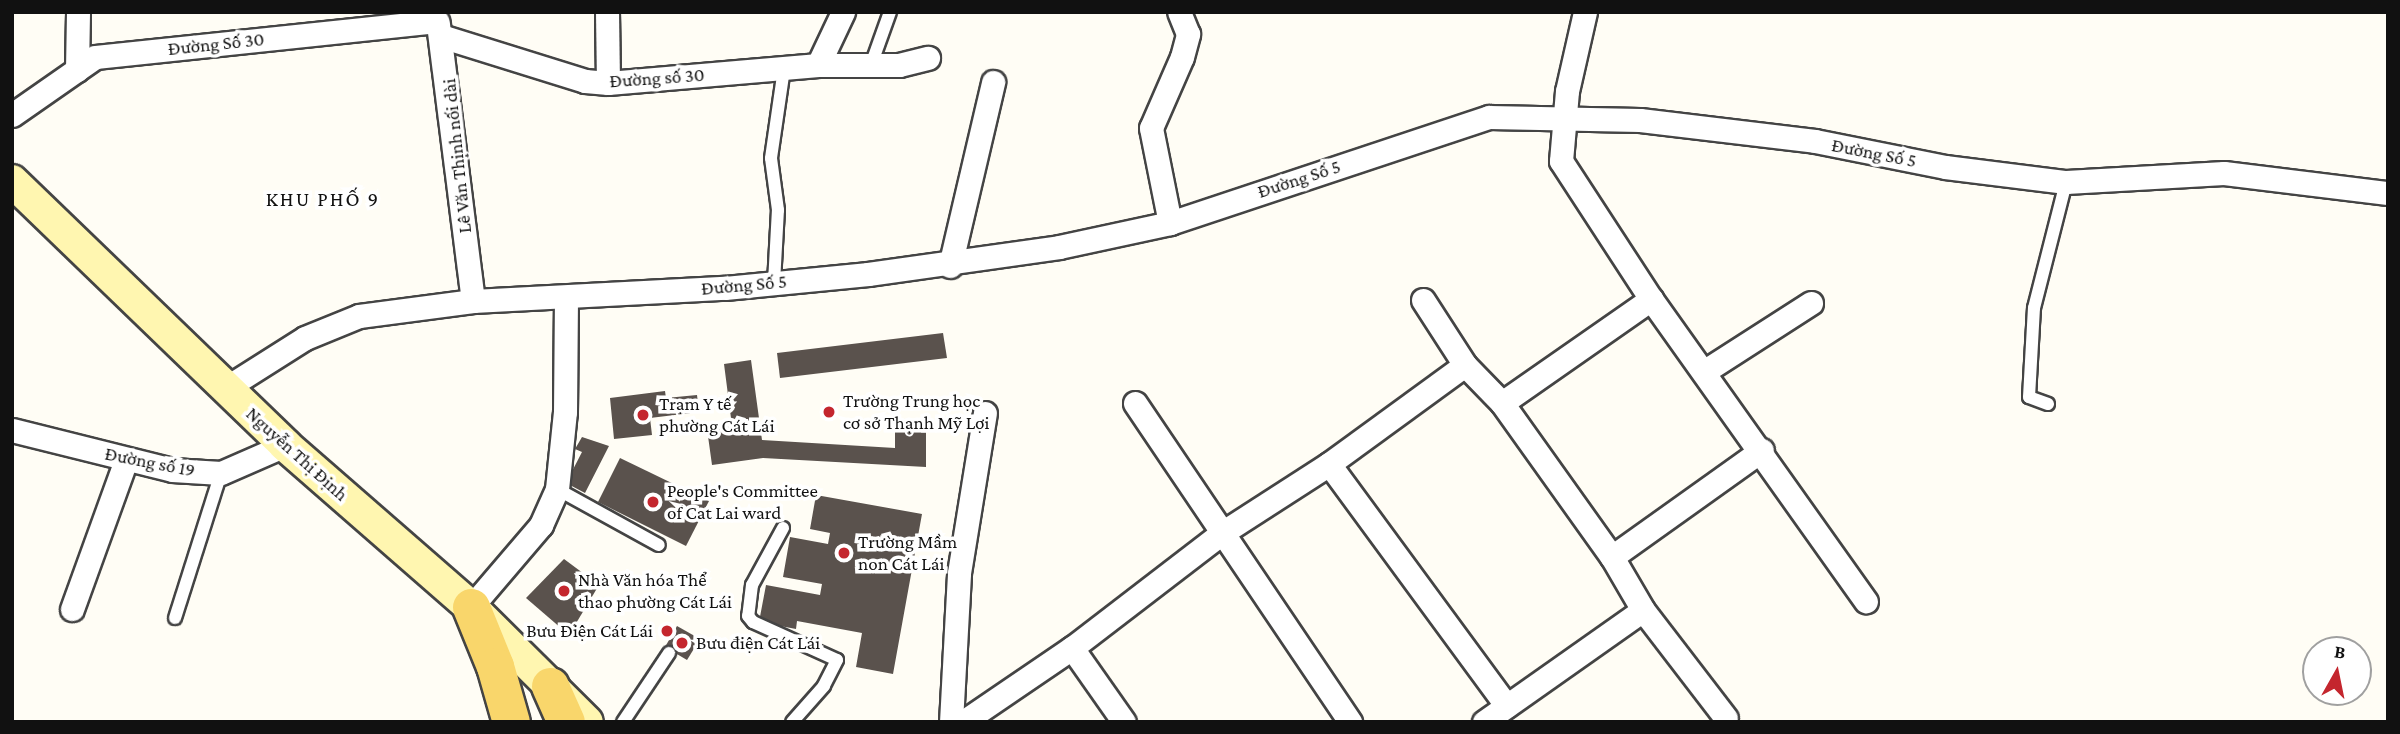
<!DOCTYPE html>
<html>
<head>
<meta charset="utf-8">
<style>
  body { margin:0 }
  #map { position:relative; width:2400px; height:734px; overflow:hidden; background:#fffdf5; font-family:"Crimson Pro",serif }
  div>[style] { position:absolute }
  .building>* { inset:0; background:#5a524d }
  .roads { filter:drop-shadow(2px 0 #444) drop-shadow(-2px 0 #444) drop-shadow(0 2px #444) drop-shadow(0 -2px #444) }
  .service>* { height:12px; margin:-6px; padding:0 6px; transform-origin:6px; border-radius:6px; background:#fff }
  .minor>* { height:23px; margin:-11.5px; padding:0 11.5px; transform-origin:11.5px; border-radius:11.5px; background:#fff }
  .secondary>* { height:32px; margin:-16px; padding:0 16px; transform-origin:16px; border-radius:16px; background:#fff6b0 }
  .primary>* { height:37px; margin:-18.5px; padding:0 18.5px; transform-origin:18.5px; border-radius:18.5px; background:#f9d66b }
  .dots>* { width:19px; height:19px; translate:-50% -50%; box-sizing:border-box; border:4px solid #fff; border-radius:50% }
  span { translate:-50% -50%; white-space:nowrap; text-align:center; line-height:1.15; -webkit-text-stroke:7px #fff; paint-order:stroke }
  .street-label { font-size:19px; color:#111 }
  .poi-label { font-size:19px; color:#111 }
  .left { translate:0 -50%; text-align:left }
  .right { translate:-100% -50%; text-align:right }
  .neighbourhood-label { font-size:21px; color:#111; letter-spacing:2px }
  .frame { position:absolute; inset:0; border:14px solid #111; pointer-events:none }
  .north { position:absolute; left:2302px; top:636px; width:70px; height:70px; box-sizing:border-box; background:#fff; border:2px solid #a0a0a0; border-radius:50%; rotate:9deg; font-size:19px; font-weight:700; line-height:28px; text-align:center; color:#111 }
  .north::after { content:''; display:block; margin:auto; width:24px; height:32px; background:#c4262e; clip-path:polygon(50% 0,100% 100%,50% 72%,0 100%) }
</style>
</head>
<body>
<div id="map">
  <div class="building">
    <i style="clip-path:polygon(943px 333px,947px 358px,780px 378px,777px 353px)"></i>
    <i style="clip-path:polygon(751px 360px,762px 440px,895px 448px,895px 426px,926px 428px,926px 467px,763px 458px,712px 465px,707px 429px,732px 426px,724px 364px)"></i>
    <i style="clip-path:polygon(665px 391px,666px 398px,697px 395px,699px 412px,650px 418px,652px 435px,614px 439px,610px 398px)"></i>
    <i style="clip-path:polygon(582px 437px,609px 446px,585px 493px,566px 483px,582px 452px,575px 449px)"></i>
    <i style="clip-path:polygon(620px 458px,709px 501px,686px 546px,598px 502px)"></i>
    <i style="clip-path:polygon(816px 495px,922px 514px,893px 674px,856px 667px,862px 633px,797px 621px,796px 629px,759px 622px,766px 585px,820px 595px,822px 584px,783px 577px,790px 537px,828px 544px,830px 533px,810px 529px)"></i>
    <i style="clip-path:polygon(564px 559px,599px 585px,569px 635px,526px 598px)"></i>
    <i style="clip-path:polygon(677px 626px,700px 639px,687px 660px,665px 647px)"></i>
  </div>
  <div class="roads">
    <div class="service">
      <i style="left:871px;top:65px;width:56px;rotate:-70.3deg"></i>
      <i style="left:774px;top:283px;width:73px;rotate:-86.9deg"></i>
      <i style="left:778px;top:210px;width:52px;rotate:-97.7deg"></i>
      <i style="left:771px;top:158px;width:90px;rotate:-81.7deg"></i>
      <i style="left:2048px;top:404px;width:20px;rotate:-160deg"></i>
      <i style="left:2029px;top:397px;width:89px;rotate:-86.8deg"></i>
      <i style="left:2034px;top:308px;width:130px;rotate:-75.7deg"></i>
      <i style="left:557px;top:489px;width:116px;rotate:28.8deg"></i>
      <i style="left:783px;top:528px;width:65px;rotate:118.5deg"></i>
      <i style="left:752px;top:585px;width:31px;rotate:97deg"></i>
      <i style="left:748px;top:616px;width:8px;rotate:50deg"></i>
      <i style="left:753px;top:622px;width:92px;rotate:24.3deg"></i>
      <i style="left:837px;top:660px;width:29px;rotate:117deg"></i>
      <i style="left:824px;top:686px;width:48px;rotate:131.6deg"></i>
      <i style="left:175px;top:618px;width:152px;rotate:-72.4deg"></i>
      <i style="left:623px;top:722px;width:83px;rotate:-56.3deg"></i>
    </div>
    <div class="minor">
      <i style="left:607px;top:12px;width:71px;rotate:89.2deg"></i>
      <i style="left:1585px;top:12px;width:81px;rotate:102.8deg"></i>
      <i style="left:1567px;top:91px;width:70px;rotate:94.9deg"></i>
      <i style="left:1561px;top:161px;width:165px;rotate:56.9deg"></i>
      <i style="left:1651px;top:299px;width:371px;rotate:54.6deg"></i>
      <i style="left:438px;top:24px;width:279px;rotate:82.8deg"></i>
      <i style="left:444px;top:37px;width:148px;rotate:17.3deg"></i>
      <i style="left:585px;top:81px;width:23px;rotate:5deg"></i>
      <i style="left:608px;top:83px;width:211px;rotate:-4.9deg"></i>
      <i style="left:818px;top:65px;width:59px;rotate:-64.7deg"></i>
      <i style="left:818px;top:65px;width:81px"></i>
      <i style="left:899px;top:65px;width:30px;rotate:-14deg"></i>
      <i style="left:77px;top:70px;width:58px;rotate:-89deg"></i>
      <i style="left:12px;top:115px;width:101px;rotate:-34.9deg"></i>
      <i style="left:95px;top:57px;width:344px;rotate:-6deg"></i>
      <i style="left:1170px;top:223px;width:97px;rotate:-101.3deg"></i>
      <i style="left:1151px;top:128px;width:77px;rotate:-66.4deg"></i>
      <i style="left:1182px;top:57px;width:24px;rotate:-75deg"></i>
      <i style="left:1188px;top:34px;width:24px;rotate:-112deg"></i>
      <i style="left:950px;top:266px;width:189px;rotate:-76.8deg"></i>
      <i style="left:1423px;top:300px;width:77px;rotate:57.1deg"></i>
      <i style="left:1465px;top:365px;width:53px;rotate:45.8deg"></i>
      <i style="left:1502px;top:403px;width:189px;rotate:54.5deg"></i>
      <i style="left:1612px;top:557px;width:61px;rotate:59.7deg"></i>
      <i style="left:1643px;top:610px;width:136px;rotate:52.5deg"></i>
      <i style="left:1705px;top:371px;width:126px;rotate:-32.7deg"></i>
      <i style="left:226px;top:388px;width:93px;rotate:-32.3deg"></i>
      <i style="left:305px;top:338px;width:58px;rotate:-22.2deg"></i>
      <i style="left:359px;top:316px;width:115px;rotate:-7.5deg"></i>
      <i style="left:473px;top:301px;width:252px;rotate:-3deg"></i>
      <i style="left:725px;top:288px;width:144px;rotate:-5.6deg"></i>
      <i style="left:868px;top:274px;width:193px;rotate:-8deg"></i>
      <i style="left:1059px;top:247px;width:114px;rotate:-12.2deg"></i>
      <i style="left:1170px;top:223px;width:336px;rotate:-18.4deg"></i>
      <i style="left:1489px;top:117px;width:151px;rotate:1.1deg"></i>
      <i style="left:1640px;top:120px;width:176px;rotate:6.8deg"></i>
      <i style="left:1815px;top:141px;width:133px;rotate:11.3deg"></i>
      <i style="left:1945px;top:167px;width:122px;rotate:7.1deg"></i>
      <i style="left:2066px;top:182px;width:158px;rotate:-3.3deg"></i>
      <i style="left:2224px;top:173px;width:165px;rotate:7deg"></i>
      <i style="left:1135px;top:403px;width:385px;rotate:56deg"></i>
      <i style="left:1502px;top:403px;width:182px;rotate:-34.9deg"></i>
      <i style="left:12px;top:430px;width:165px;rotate:14deg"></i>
      <i style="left:172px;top:470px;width:49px;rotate:3.5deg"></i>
      <i style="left:221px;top:473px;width:70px;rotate:-23.6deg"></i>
      <i style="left:1329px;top:464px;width:300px;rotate:53.7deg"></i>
      <i style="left:1612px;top:557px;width:184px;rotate:-35.5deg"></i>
      <i style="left:471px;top:607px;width:108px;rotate:-49.5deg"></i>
      <i style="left:541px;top:525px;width:39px;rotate:-66deg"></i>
      <i style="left:557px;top:489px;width:77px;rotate:-84.1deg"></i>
      <i style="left:565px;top:412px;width:114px;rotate:-89.5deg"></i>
      <i style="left:72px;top:609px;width:158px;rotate:-70.1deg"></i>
      <i style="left:1072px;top:648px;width:90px;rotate:54.9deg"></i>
      <i style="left:951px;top:722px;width:149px;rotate:-86.9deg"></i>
      <i style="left:959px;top:573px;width:162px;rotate:-80.8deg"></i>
      <i style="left:963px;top:722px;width:132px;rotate:-34.2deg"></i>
      <i style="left:1072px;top:648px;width:189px;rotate:-37.5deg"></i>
      <i style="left:1222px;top:533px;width:127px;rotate:-32.8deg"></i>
      <i style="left:1329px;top:464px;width:168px;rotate:-36.1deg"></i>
      <i style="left:1484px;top:722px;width:194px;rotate:-35.2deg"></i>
    </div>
    <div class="secondary">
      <i style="left:12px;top:181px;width:380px;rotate:44deg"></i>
      <i style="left:285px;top:445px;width:247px;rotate:41.1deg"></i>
      <i style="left:471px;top:607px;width:163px;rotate:44.8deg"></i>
    </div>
    <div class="primary">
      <i style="left:471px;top:607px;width:64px;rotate:67.9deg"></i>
      <i style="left:495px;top:666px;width:58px;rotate:74.1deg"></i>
      <i style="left:550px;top:686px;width:39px;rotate:66deg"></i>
    </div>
  </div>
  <div class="dots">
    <i style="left:829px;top:412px;background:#c4262e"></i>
    <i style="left:643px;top:415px;background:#c4262e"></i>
    <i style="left:653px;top:502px;background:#c4262e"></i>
    <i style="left:844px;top:553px;background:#c4262e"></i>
    <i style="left:564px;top:591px;background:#c4262e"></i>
    <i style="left:667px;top:631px;background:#c4262e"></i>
    <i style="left:682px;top:643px;background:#c4262e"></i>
  </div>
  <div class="street-label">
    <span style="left:216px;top:44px;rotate:-6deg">Đường Số 30</span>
    <span style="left:657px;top:78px;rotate:-4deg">Đường số 30</span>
    <span style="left:1874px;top:153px;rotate:11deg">Đường Số 5</span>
    <span style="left:457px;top:156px;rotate:-96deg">Lê Văn Thịnh nối dài</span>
    <span style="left:1299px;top:179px;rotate:-18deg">Đường Số 5</span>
    <span style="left:744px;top:285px;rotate:-5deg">Đường Số 5</span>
    <span style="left:297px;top:454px;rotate:42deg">Nguyễn Thị Định</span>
    <span style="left:150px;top:462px;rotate:11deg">Đường số 19</span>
  </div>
  <div class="poi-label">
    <span class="left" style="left:843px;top:412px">Trường Trung học<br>cơ sở Thạnh Mỹ Lợi</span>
    <span class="left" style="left:659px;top:415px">Trạm Y tế<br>phường Cát Lái</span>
    <span class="left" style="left:667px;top:502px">People's Committee<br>of Cat Lai ward</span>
    <span class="left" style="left:858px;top:553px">Trường Mầm<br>non Cát Lái</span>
    <span class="left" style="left:578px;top:591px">Nhà Văn hóa Thể<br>thao phường Cát Lái</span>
    <span class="right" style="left:653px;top:631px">Bưu Điện Cát Lái</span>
    <span class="left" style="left:696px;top:643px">Bưu điện Cát Lái</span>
  </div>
  <div class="neighbourhood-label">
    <span style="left:323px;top:199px">KHU PHỐ 9</span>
  </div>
  <div class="frame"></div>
  <div class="north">B</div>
</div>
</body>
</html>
